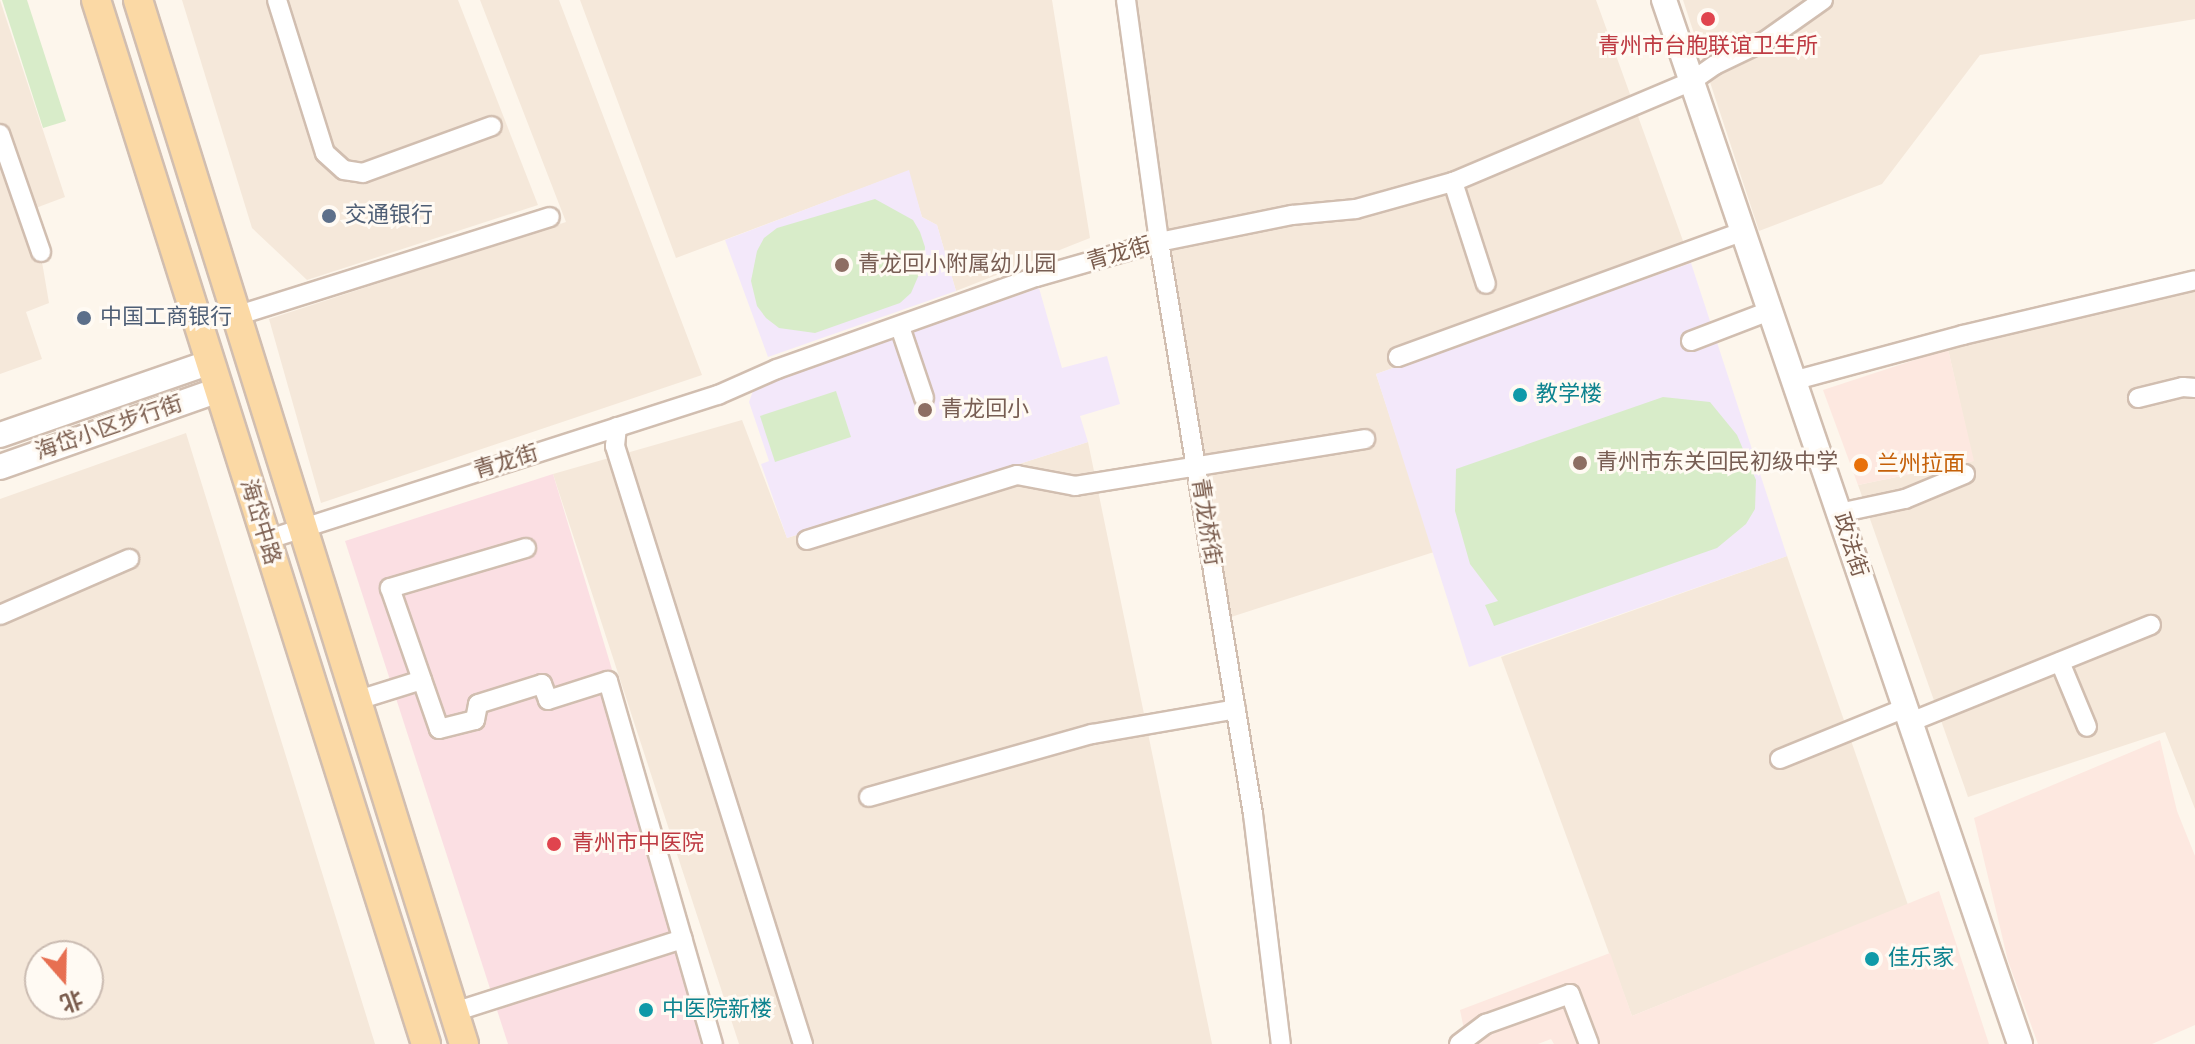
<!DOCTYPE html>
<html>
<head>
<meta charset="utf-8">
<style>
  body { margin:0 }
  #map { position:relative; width:2195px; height:1044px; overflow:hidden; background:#fdf6ec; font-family:Karla,"Noto Sans SC",sans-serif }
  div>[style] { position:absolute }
  .residential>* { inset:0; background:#f5e8da }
  .commercial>* { inset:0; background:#fde8e0 }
  .education>* { inset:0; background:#f3e8fa }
  .medical>* { inset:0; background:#fbdfe3 }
  .green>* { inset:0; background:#d8ecc9 }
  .roads { filter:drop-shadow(2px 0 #d1beb0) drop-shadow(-2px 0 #d1beb0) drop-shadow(0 2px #d1beb0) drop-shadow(0 -2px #d1beb0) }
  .street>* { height:18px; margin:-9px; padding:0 9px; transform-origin:9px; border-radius:9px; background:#fff }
  .secondary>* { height:24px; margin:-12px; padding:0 12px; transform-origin:12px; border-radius:12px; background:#fff }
  .primary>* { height:28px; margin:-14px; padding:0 14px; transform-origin:14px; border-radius:14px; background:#fbd9a5 }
  .dots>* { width:22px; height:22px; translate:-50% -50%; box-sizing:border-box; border:4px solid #fffaf3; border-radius:50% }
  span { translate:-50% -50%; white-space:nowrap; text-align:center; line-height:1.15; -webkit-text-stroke:6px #fffaf3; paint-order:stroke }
  .health-label { font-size:22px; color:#be3a42 }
  .left { translate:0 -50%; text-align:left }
  .service-label { font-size:22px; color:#4e5e75 }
  .street-label { font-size:22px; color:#7a5c4d }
  .education-label { font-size:22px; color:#785e54 }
  .culture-label { font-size:22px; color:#0d838f }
  .food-label { font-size:22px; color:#c56008 }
  .north { position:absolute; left:24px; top:940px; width:80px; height:80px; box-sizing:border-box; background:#fffaf3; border:2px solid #cabbb1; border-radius:50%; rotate:160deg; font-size:22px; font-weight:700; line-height:32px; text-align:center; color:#7a5c4d }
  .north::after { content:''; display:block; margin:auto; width:28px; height:36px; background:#e76f51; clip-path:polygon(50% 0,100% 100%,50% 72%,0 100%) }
</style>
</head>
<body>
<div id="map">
  <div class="residential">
    <i style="clip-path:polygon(0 0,65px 197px,33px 209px,49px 303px,26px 312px,42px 359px,0 374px)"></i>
    <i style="clip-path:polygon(182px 0,458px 0,538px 205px,307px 280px,252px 228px)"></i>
    <i style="clip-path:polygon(480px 0,559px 0,702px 375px,321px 503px,269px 319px,566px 222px)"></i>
    <i style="clip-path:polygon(580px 0,1052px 0,1090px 238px,956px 291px,937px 225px,922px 217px,908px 171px,676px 258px)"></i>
    <i style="clip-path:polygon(1115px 0,1596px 0,1691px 263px,1376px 374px,1434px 552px,1231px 617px)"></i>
    <i style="clip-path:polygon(1683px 0,2195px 0,2195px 19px,1980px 55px,1882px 184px,1759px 231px)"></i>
    <i style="clip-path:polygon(2195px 290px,2195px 809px,2165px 732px,1968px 797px,1858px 485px,1973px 461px,1948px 349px,2078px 315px,2134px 306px)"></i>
    <i style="clip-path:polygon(742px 420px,787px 538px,1088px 442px,1212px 1044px,739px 1044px,553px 474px)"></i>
    <i style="clip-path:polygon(evenodd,186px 433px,375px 1044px,0 1044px,0 499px,186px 433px,40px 956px,88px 956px,88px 1004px,40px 1004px,40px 956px)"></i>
    <i style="clip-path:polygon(1787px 556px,1908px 905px,1632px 1016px,1501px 657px)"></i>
  </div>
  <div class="commercial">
    <i style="clip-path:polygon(1948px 349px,1974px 461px,1858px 485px,1823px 390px)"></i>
    <i style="clip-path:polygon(2160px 740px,2177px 811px,2195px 856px,2195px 1025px,2152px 1044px,2038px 1044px,2008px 961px,1974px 818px)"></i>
    <i style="clip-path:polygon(1939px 891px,1989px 1044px,1554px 1044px,1551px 1039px,1538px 1044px,1467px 1044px,1460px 1010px,1610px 953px,1632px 1016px)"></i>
  </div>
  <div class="education">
    <i style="clip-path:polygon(909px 170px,922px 217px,937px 225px,956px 291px,768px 357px,725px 240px)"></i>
    <i style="clip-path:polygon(1691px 263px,1787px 556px,1469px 667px,1376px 374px)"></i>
    <i style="clip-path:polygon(1039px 288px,1062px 368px,1107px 356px,1120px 404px,1080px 416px,1088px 442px,787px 538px,761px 464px,769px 461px,749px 402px,754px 388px)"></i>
  </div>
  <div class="medical">
    <i style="clip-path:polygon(553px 474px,725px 1044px,508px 1044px,345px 541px)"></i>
  </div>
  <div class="green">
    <i style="clip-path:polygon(2px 0,27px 0,66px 121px,43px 128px)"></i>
    <i style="clip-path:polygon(875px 199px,913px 220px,920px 232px,925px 247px,924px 263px,911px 293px,900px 303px,815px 333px,779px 328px,766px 318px,757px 306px,751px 281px,757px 251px,764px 238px,777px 228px)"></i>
    <i style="clip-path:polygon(836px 391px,851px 437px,775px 462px,760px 416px)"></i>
    <i style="clip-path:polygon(1663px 397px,1710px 402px,1737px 435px,1756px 480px,1755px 509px,1746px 524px,1717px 548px,1494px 626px,1485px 605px,1498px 601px,1470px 564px,1455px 511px,1456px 469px)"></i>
  </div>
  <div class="roads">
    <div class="street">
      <i style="left:277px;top:0;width:160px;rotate:72.6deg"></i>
      <i style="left:325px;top:153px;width:25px;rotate:42deg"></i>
      <i style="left:344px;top:170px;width:19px;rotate:9deg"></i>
      <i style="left:363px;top:173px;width:137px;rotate:-20deg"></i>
      <i style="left:1126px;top:0;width:244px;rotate:82.2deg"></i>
      <i style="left:1159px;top:242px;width:580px;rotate:80.67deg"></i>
      <i style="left:1253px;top:814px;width:232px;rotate:83.1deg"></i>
      <i style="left:0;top:134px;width:125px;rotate:70.8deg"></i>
      <i style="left:1453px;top:182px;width:107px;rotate:72.1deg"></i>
      <i style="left:236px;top:316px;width:329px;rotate:-17.5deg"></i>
      <i style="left:900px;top:327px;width:75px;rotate:71.3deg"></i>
      <i style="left:1691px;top:341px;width:87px;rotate:-20.9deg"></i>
      <i style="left:1398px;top:357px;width:368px;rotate:-20deg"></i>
      <i style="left:1796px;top:380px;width:173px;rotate:-15.1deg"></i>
      <i style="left:1963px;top:335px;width:238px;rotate:-13.3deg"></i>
      <i style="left:2138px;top:398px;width:46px;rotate:-13.7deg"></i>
      <i style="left:2183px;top:387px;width:12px;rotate:5deg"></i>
      <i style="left:617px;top:427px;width:19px;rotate:96deg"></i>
      <i style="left:615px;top:446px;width:627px;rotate:72.55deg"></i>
      <i style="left:1839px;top:513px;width:67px;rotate:-12deg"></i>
      <i style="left:1905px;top:499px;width:65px;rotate:-22.6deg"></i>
      <i style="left:266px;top:540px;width:475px;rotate:-17.8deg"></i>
      <i style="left:718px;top:395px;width:64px;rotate:-23.8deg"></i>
      <i style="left:777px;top:369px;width:275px;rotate:-19.6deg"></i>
      <i style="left:1036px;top:277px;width:128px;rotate:-15.9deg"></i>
      <i style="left:1159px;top:242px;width:136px;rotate:-11.5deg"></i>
      <i style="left:1292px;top:215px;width:64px;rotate:-5.4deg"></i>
      <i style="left:1356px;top:209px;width:101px;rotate:-15.6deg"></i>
      <i style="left:1453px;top:182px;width:259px;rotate:-22.9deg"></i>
      <i style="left:1692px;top:81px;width:28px;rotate:-35deg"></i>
      <i style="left:1715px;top:65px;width:55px;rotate:-25.6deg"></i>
      <i style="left:1765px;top:41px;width:71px;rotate:-35.3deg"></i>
      <i style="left:807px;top:540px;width:220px;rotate:-17.2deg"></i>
      <i style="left:1017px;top:475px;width:59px;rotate:10.7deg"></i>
      <i style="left:1075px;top:486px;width:294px;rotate:-9.2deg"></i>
      <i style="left:526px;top:548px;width:142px;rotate:163.6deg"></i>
      <i style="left:390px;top:588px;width:149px;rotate:70.8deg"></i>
      <i style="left:439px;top:729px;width:37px;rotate:-14deg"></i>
      <i style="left:475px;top:720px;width:16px;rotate:-79deg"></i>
      <i style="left:478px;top:704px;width:67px;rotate:-17.4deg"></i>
      <i style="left:542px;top:684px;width:17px;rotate:69deg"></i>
      <i style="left:548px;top:700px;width:63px;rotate:-17.6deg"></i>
      <i style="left:608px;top:681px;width:378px;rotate:73.9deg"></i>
      <i style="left:0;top:615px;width:141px;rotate:-23.5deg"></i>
      <i style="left:2060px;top:662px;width:70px;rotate:67.4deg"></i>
      <i style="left:358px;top:700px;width:67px;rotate:-17.4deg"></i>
      <i style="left:1908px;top:723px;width:262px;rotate:-22deg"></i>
      <i style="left:1780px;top:759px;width:133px;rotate:-22.1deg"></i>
      <i style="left:869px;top:797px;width:232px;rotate:-15.8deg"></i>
      <i style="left:1092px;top:734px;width:146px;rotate:-9.8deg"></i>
      <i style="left:454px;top:1012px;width:240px;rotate:-17.7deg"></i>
      <i style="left:1459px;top:1044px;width:34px;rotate:-37deg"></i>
      <i style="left:1486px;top:1024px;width:89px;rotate:-19.7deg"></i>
      <i style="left:1570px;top:994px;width:53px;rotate:69.2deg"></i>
    </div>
    <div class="secondary">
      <i style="left:1664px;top:0;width:1103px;rotate:71.17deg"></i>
      <i style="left:0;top:435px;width:223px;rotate:-19.1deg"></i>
      <i style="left:0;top:467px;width:232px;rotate:-19.4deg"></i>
    </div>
    <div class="primary">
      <i style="left:96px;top:0;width:1095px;rotate:72.46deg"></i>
      <i style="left:138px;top:0;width:1094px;rotate:72.66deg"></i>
    </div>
  </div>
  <div class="dots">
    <i style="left:1708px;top:19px;background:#e0444e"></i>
    <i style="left:329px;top:216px;background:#5c6f8a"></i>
    <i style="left:842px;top:265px;background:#8d6e63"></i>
    <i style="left:84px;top:318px;background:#5c6f8a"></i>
    <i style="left:1520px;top:395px;background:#0f9aa8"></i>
    <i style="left:925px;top:410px;background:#8d6e63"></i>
    <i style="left:1580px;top:463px;background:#8d6e63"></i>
    <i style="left:1861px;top:465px;background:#e8710a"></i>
    <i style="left:554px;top:844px;background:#e0444e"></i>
    <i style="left:1872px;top:959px;background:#0f9aa8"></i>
    <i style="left:646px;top:1010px;background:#0f9aa8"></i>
  </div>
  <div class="health-label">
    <span style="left:1708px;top:47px">青州市台胞联谊卫生所</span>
    <span class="left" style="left:572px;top:844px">青州市中医院</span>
  </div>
  <div class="service-label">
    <span class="left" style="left:345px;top:216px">交通银行</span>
    <span class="left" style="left:100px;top:318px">中国工商银行</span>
  </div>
  <div class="street-label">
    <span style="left:1119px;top:254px;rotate:-16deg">青龙街</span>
    <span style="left:109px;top:428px;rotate:-19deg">海岱小区步行街</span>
    <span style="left:506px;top:462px;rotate:-17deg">青龙街</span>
    <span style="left:260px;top:522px;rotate:73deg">海岱中路</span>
    <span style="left:1206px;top:522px;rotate:81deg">青龙桥街</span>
    <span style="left:1850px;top:545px;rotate:72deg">政法街</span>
  </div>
  <div class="education-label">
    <span class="left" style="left:858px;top:265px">青龙回小附属幼儿园</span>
    <span class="left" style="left:941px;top:410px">青龙回小</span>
    <span class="left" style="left:1596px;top:463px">青州市东关回民初级中学</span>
  </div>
  <div class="culture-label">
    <span class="left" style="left:1536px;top:395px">教学楼</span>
    <span class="left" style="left:1888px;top:959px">佳乐家</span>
    <span class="left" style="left:662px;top:1010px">中医院新楼</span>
  </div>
  <div class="food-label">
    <span class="left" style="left:1877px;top:465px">兰州拉面</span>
  </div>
  <div class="north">北</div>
</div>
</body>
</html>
